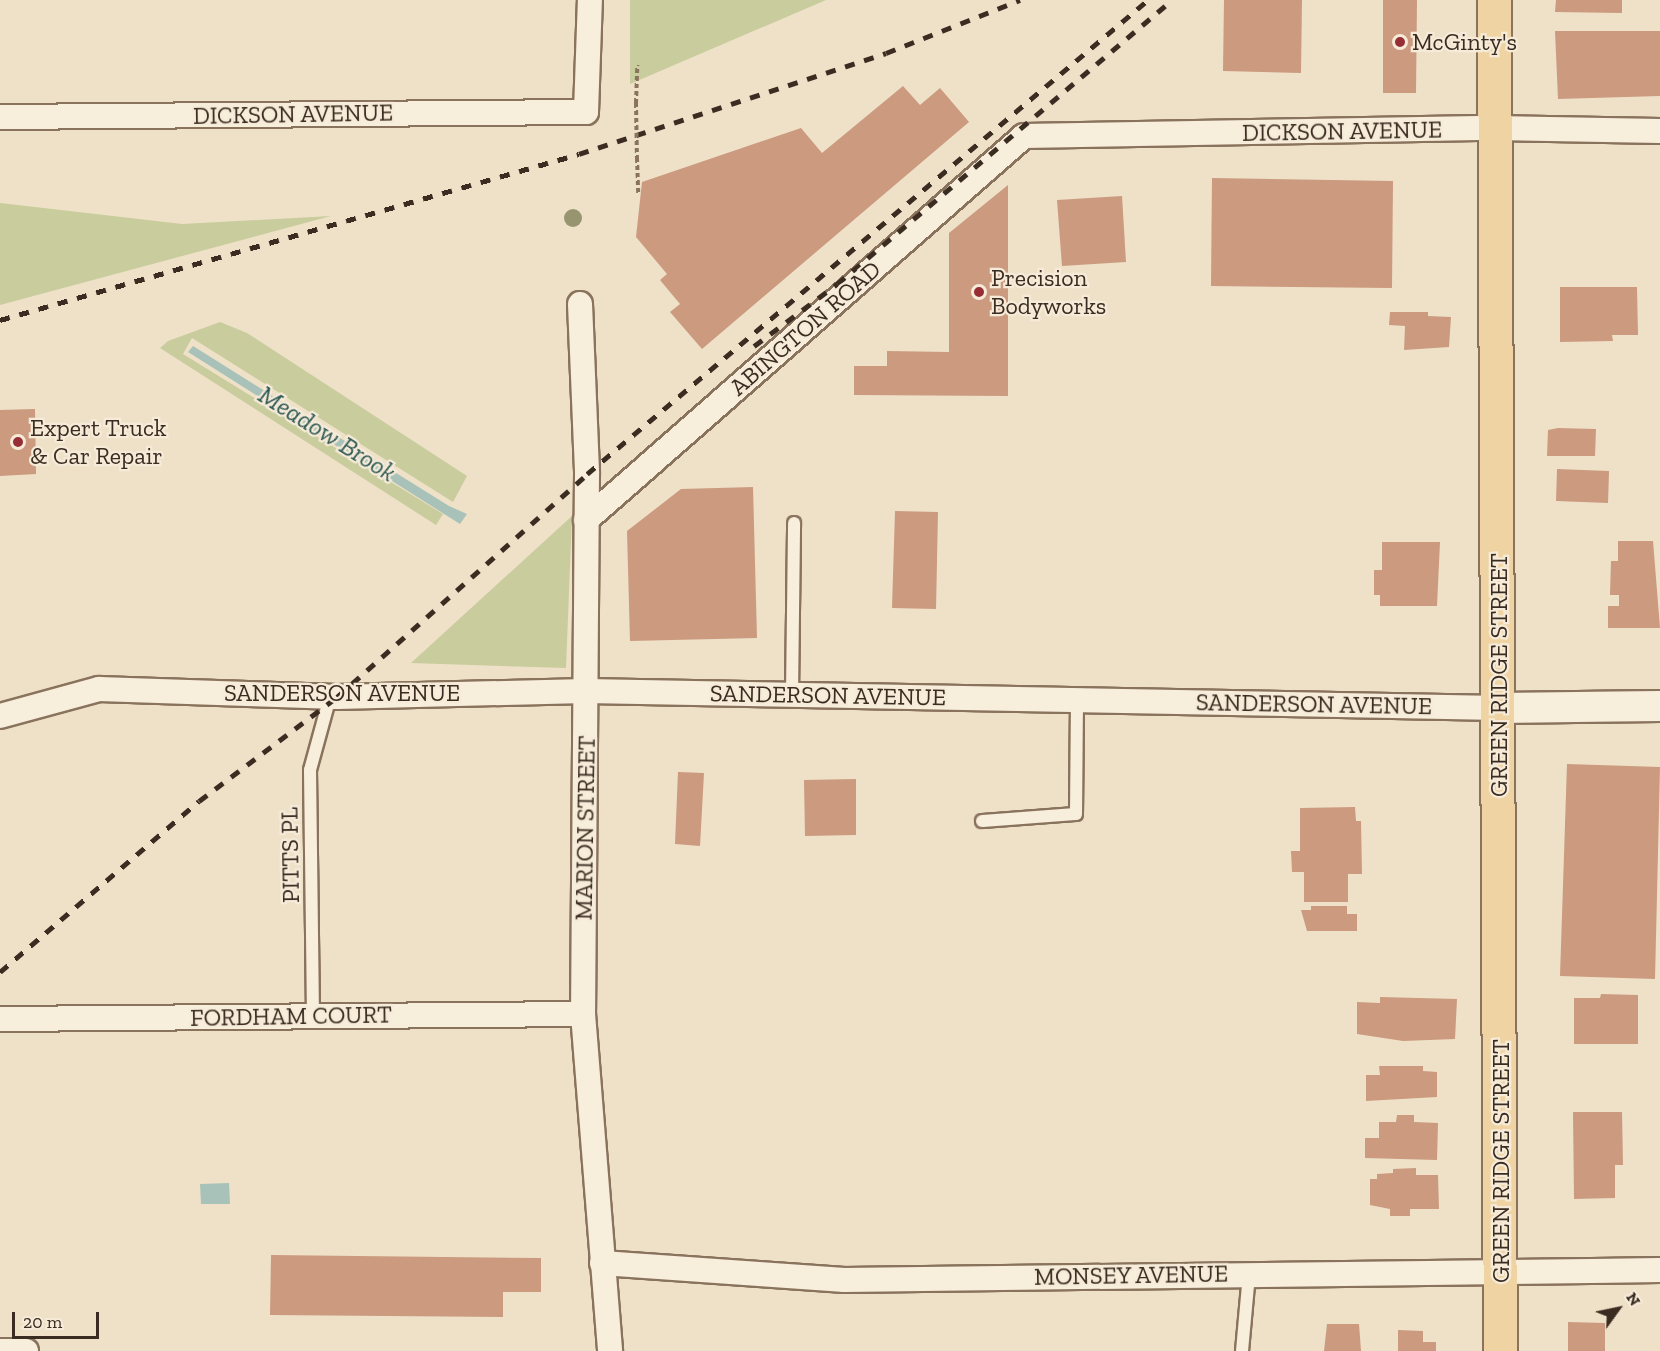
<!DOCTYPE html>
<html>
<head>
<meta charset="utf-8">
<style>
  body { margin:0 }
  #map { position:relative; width:1660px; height:1351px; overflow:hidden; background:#eee1c8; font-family:"Zilla Slab",serif }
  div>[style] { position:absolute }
  .green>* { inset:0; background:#c9cc9c }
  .water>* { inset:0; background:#a9c2b9 }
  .building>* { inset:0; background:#cb9a7f }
  .path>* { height:4px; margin-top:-2px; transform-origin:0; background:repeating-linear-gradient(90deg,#8a735d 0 4.5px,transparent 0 7.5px) }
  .roads { filter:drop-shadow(2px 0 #8a735d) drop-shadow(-2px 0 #8a735d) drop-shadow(0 2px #8a735d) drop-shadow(0 -2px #8a735d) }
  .service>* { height:12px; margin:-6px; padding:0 6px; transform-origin:6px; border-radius:6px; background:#f8eedc }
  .minor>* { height:24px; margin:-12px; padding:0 12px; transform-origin:12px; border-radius:12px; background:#f8eedc }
  .tertiary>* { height:30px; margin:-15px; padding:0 15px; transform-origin:15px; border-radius:15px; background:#f8eedc }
  .primary>* { height:33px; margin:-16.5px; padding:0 16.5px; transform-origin:16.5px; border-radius:16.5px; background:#efd3a2 }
  .rail>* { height:4.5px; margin-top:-2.25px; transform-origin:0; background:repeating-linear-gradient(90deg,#3b2c21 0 10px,transparent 0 20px) }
  .path-bridge>* { height:4px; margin-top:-2px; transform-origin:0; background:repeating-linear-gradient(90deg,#8a735d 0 4.5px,transparent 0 7.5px) }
  .trees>* { width:18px; height:18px; margin:-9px; border-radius:50%; background:#969570 }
  .dots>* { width:16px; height:16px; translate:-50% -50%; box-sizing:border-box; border:3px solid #f5ebd8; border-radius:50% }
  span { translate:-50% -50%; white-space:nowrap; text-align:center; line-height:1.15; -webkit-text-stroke:4.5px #f5ebd8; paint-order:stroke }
  .poi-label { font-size:24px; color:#3b2c21 }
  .left { translate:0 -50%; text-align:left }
  .street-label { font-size:24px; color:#3b2c21 }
  .water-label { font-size:26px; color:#305a55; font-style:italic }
  .north { position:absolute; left:1588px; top:1279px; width:60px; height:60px; -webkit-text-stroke:4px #f5ebd8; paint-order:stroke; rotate:57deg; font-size:16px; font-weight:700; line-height:24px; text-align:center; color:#3b2c21 }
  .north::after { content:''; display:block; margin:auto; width:21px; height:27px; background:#3b2c21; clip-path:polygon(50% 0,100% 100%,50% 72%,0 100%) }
  .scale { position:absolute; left:12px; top:1312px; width:87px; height:27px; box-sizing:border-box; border:3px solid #3b2c21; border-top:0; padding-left:8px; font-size:18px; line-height:21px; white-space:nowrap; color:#3b2c21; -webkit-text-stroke:4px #f5ebd8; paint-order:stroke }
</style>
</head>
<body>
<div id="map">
  <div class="green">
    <i style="clip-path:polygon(630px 0,826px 0,630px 84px)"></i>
    <i style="clip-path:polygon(0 203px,182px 224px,331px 216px,0 305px)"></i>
    <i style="clip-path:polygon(220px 322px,247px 333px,467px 476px,453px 502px,192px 338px,183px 354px,443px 514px,436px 525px,160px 348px,168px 341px)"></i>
    <i style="clip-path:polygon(572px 516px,566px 668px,411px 663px)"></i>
  </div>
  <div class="water">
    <i style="clip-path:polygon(193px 346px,449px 506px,467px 514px,460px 524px,188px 352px)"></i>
    <i style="clip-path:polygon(229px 1183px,230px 1204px,201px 1204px,200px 1184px)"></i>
  </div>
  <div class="building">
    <i style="clip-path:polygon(1224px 0,1302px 0,1301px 73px,1223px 71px)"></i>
    <i style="clip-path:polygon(1383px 0,1417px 0,1416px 93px,1383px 93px)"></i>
    <i style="clip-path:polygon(1556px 0,1622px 0,1622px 13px,1555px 12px)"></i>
    <i style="clip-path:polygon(1555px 31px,1660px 31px,1660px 96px,1558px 99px)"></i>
    <i style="clip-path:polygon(903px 86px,920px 105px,940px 88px,969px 122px,702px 349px,670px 312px,680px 304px,660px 280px,667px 274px,636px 237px,642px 182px,801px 128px,822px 153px)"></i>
    <i style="clip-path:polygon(1212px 178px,1393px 181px,1392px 288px,1211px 286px)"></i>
    <i style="clip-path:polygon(1008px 185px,1008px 396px,854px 395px,854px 366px,887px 366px,887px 351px,949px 352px,949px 233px)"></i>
    <i style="clip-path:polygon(1122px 196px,1126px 262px,1062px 266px,1057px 200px)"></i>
    <i style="clip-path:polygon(1560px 287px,1637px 287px,1638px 335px,1612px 335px,1613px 341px,1560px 342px)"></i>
    <i style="clip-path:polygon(1390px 312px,1428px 312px,1428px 316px,1451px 317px,1449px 347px,1404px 350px,1405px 326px,1389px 325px)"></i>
    <i style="clip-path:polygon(35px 409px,36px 474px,0 476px,0 410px)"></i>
    <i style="clip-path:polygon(1558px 428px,1596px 429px,1595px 456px,1547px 456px,1548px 430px)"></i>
    <i style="clip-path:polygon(1557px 469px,1609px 471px,1608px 503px,1556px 501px)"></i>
    <i style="clip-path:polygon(753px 487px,757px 638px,630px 641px,627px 531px,681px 489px)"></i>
    <i style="clip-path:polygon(895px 511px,938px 512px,936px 609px,892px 608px)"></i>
    <i style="clip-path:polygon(1618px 541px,1653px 541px,1660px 628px,1608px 628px,1608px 606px,1619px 606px,1619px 595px,1610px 595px,1611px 561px,1618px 561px)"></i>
    <i style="clip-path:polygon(1382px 542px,1440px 542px,1437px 606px,1380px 606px,1380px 595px,1374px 595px,1374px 570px,1382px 570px)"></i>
    <i style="clip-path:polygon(1567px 764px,1660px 767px,1655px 979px,1560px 976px)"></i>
    <i style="clip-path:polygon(678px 772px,704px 773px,700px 846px,675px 844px)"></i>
    <i style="clip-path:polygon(856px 779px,856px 835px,805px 836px,804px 780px)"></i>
    <i style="clip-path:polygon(1355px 807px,1356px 821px,1361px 821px,1362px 874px,1348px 874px,1348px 902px,1304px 902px,1304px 872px,1292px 872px,1291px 851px,1300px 851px,1300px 808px)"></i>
    <i style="clip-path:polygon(1311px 906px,1347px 906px,1347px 914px,1357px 914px,1357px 931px,1307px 931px,1301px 910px,1311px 910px)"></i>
    <i style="clip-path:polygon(1601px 994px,1638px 995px,1638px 1044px,1574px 1044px,1574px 998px,1600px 998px)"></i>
    <i style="clip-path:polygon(1380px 997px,1457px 999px,1455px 1039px,1403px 1041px,1357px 1034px,1357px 1002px,1380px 1003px)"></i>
    <i style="clip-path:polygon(1379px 1066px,1423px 1066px,1423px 1071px,1437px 1072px,1437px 1097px,1366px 1101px,1366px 1075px,1380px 1075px)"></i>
    <i style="clip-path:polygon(1573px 1112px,1622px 1112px,1623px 1165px,1615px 1165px,1615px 1198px,1574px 1199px)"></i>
    <i style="clip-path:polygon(1397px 1115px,1414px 1115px,1414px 1122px,1438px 1123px,1437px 1160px,1365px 1158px,1365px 1138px,1379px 1138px,1379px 1122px,1396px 1122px)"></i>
    <i style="clip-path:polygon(1416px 1168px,1416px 1175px,1438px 1175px,1439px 1209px,1410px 1209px,1410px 1216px,1390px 1216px,1390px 1209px,1370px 1205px,1370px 1179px,1377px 1179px,1377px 1174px,1393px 1173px,1393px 1169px)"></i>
    <i style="clip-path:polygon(271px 1255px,541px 1258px,541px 1292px,503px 1292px,503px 1317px,270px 1315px)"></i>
    <i style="clip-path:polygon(1568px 1322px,1605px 1323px,1605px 1351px,1568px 1351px)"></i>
    <i style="clip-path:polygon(1327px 1324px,1359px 1324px,1361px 1351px,1324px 1351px)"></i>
    <i style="clip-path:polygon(1398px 1330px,1423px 1331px,1423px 1342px,1436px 1342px,1436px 1351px,1398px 1351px)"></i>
  </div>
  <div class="path">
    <i style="left:636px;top:103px;width:38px;rotate:-88deg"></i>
    <i style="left:637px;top:158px;width:35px;rotate:88deg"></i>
  </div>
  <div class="roads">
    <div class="service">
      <i style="left:792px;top:694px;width:171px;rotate:-89.3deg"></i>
      <i style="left:982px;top:821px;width:94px;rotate:-4.3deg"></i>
      <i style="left:1076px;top:814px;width:115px;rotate:-89.5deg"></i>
      <i style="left:313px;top:1016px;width:246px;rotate:-90.7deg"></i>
      <i style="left:310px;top:770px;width:76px;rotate:-74.7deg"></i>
      <i style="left:1242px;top:1351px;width:77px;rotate:-84.8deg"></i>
    </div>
    <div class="minor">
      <i style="left:0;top:117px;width:586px;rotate:-0.49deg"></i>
      <i style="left:586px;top:112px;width:112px;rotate:-88deg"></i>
      <i style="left:580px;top:304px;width:170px;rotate:87.6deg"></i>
      <i style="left:587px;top:474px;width:540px;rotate:90.42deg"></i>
      <i style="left:583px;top:1014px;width:338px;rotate:85.4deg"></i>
      <i style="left:586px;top:520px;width:582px;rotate:-41.24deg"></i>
      <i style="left:1024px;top:136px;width:469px;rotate:-1deg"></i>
      <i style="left:1493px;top:128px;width:167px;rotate:1deg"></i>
      <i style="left:0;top:716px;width:103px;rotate:-15.3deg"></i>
      <i style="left:99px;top:689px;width:238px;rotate:1.9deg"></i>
      <i style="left:337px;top:697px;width:249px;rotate:-1.4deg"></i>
      <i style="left:586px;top:691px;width:914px;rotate:1.07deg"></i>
      <i style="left:0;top:1019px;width:583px;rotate:-0.49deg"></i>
      <i style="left:602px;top:1263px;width:243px;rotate:4deg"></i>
      <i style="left:844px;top:1280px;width:816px;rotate:-0.7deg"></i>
      <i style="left:0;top:1351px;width:26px"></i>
    </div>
    <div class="tertiary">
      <i style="left:1500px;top:708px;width:160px;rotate:-0.7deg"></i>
    </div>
    <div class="primary">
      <i style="left:1494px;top:0;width:1351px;rotate:89.75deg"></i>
    </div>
  </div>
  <div class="rail">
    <i style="left:0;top:320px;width:602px;rotate:-16deg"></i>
    <i style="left:579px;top:154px;width:323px;rotate:-18.2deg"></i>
    <i style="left:886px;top:53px;width:144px;rotate:-21.6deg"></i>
    <i style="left:754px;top:346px;width:104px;rotate:-36.8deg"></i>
    <i style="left:837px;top:284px;width:439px;rotate:-40.3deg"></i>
    <i style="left:0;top:972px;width:262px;rotate:-40.7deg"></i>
    <i style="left:199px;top:801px;width:173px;rotate:-37deg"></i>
    <i style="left:337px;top:697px;width:335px;rotate:-41.7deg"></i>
    <i style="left:587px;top:474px;width:734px;rotate:-40.2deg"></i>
  </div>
  <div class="path-bridge">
    <i style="left:636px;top:103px;width:55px;rotate:89deg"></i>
  </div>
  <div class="trees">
    <i style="left:573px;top:218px"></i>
  </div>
  <div class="dots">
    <i style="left:1400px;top:42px;background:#982e35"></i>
    <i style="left:979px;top:292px;background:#982e35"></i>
    <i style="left:18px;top:442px;background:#982e35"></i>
  </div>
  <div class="poi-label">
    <span class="left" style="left:1412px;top:42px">McGinty's</span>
    <span class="left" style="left:991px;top:292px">Precision<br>Bodyworks</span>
    <span class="left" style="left:30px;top:442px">Expert Truck<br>&amp; Car Repair</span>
  </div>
  <div class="street-label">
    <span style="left:293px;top:114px;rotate:-1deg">DICKSON AVENUE</span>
    <span style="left:1342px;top:131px;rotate:-1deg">DICKSON AVENUE</span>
    <span style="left:805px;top:328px;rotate:-41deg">ABINGTON ROAD</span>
    <span style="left:1499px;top:675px;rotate:-90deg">GREEN RIDGE STREET</span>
    <span style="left:342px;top:693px">SANDERSON AVENUE</span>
    <span style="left:828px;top:695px;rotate:1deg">SANDERSON AVENUE</span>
    <span style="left:1314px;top:704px;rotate:1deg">SANDERSON AVENUE</span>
    <span style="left:585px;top:828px;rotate:-89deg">MARION STREET</span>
    <span style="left:290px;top:855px;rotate:-91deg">PITTS PL</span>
    <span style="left:291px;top:1016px;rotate:-1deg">FORDHAM COURT</span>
    <span style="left:1501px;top:1161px;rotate:-90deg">GREEN RIDGE STREET</span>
    <span style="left:1131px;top:1275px;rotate:-1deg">MONSEY AVENUE</span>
  </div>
  <div class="water-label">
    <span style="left:327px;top:434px;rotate:32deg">Meadow Brook</span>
  </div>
  <div class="north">N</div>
  <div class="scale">20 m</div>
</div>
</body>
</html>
